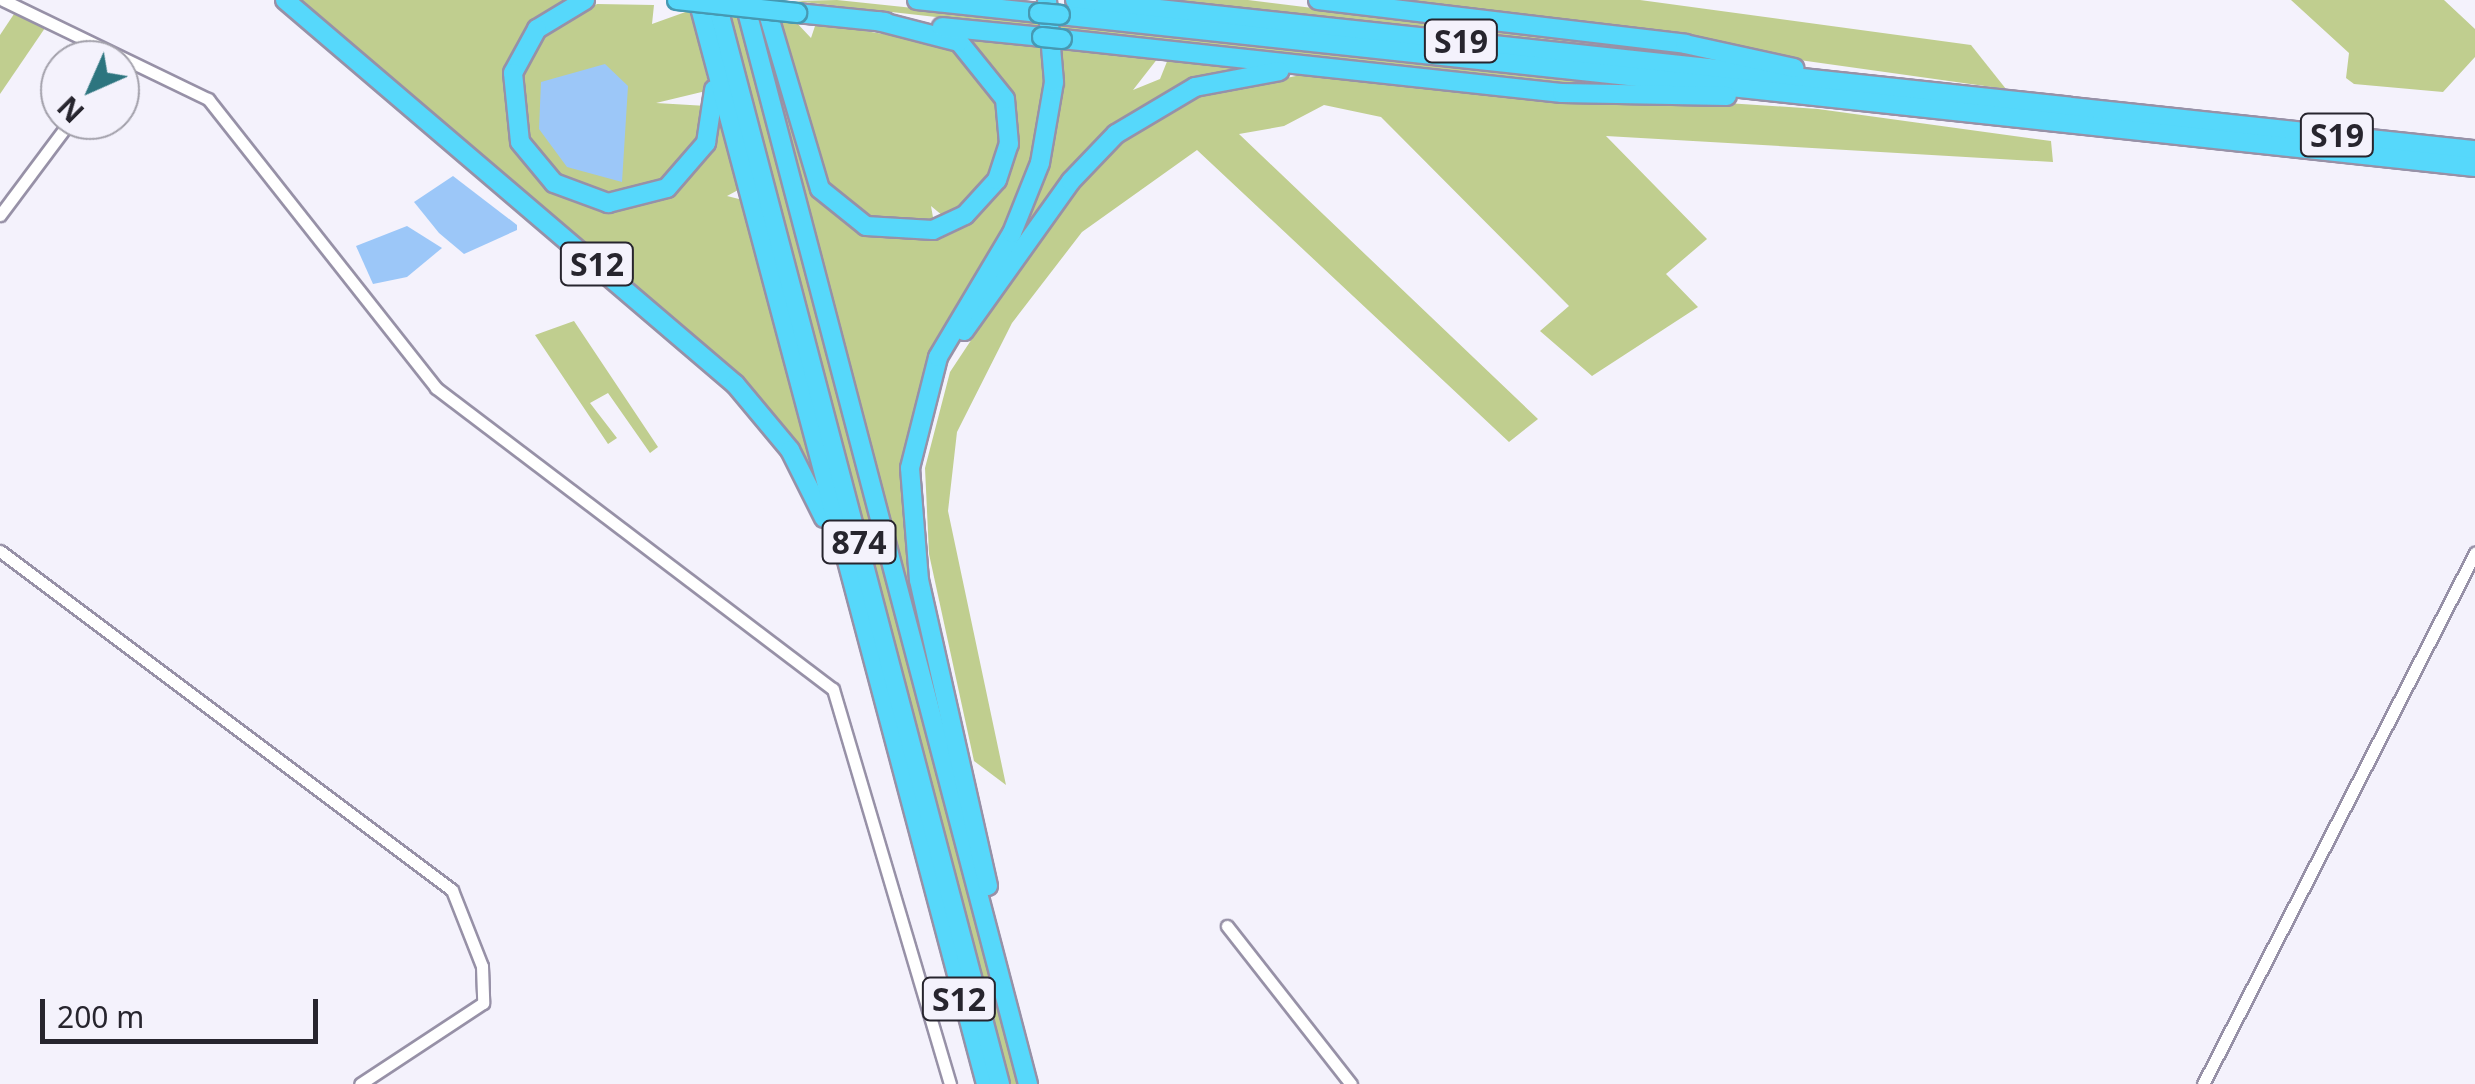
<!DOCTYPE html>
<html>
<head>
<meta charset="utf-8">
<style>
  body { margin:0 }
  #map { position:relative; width:2475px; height:1084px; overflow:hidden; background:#f4f2fc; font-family:"Noto Sans",sans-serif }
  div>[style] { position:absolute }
  .green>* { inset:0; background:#c0ce8f }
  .water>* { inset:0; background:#9cc7f8 }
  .roads { filter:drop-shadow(2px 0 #9791a7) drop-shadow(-2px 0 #9791a7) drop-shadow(0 2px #9791a7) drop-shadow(0 -2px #9791a7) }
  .minor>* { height:11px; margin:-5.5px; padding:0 5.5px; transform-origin:5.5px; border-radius:5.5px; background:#fff }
  .highway>* { height:18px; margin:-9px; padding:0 9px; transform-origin:9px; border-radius:9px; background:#56d8fb }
  .bridges { filter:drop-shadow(2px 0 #4699b3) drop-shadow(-2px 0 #4699b3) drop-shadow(0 2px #4699b3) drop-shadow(0 -2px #4699b3) }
  .highway-bridge>* { height:18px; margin:-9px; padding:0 9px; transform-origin:9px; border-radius:9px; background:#56d8fb }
  span { translate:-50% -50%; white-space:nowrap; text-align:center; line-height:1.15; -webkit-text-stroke:8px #f4f2fc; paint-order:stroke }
  .shield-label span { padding:2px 8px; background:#f4f2fc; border:2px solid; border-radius:8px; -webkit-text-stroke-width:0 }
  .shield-label { font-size:32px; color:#27252e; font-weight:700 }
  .north { position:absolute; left:40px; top:40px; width:100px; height:100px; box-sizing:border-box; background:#f4f2fc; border:2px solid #a2a0aa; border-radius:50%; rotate:225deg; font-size:28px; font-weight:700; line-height:40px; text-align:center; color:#27252e }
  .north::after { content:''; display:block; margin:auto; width:35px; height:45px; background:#2d757f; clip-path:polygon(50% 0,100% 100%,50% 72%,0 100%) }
  .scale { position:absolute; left:40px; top:999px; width:278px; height:45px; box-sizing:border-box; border:5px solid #27252e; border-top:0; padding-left:12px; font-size:30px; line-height:35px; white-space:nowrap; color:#27252e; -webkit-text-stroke:8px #f4f2fc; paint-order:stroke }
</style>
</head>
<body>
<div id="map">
  <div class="green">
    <i style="clip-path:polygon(296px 0,571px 0,556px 8px,507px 94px,507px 112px,521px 155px,613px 208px,680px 185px,720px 113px,740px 189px,727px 196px,743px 200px,820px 490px,796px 448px,517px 187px)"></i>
    <i style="clip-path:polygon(722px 0,739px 0,1022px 1084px,1007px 1084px)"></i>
    <i style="clip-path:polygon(755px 0,809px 181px,843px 219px,881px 236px,925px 236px,997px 188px,1009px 98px,989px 61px,957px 33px,1047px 45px,1042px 125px,1018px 208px,931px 362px,907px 448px,906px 544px,959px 783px)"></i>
    <i style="clip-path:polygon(837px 0,1339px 53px,1681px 93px,1598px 92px,794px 1px)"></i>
    <i style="clip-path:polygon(1171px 0,1248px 0,1760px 63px,1575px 44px)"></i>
    <i style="clip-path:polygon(1373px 0,1640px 0,1971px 45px,2006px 89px)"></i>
    <i style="clip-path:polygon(2291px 0,2444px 0,2475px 29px,2475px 57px,2443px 92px,2354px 84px,2346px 78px,2349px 53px)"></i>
    <i style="clip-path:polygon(597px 4px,654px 5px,652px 24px,691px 10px,710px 90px,656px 103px,707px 106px,707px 127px,669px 179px,611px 197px,558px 179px,525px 140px,517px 81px,537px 38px)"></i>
    <i style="clip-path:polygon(14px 14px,45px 28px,0 94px,0 35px)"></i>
    <i style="clip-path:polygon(775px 19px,795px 21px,811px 38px,816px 23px,951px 45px,998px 100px,1003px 138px,995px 172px,962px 210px,943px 216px,931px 206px,934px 223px,910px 227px,861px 216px,826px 186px)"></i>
    <i style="clip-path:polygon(1062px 46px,1158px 58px,1133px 90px,1160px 79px,1168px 59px,1259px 66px,1161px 98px,1003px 266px,1050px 160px)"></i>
    <i style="clip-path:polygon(1301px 75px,1818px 109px,2051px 141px,2053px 162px,1606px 136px,1707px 239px,1666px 274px,1698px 307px,1592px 376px,1540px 331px,1569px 306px,1381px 117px,1324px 105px,1284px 126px,1239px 134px,1538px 419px,1509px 442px,1197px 150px,1082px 232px,1012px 323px,957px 432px,948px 511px,1006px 785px,974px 761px,929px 554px,925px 468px,950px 372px,1071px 189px,1115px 141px,1180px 99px)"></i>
    <i style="clip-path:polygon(574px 321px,658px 447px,650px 453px,608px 393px,590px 403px,617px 438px,608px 444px,535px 335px)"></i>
  </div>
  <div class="water">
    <i style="clip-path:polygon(605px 64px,628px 86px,622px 182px,567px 167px,539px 129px,541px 82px)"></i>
    <i style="clip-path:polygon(453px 176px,517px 225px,517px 230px,464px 254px,439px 233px,414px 202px)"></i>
    <i style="clip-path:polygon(407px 226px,442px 248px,407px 277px,373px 284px,356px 246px)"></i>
  </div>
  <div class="roads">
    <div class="minor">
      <i style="left:3px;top:0;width:228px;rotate:25.8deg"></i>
      <i style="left:208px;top:99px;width:368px;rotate:51.7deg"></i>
      <i style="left:436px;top:388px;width:498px;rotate:37.2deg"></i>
      <i style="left:833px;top:689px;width:412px;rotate:73.5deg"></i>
      <i style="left:0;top:215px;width:119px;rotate:-53.2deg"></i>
      <i style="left:0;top:551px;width:565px;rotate:36.87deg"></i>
      <i style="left:452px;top:890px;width:82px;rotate:68.5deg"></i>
      <i style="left:482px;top:966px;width:37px;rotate:88deg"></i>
      <i style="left:483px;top:1003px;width:147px;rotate:146.6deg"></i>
      <i style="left:1227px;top:926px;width:201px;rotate:51.9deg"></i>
      <i style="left:2203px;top:1084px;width:597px;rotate:-62.88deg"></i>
    </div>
    <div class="highway">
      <i style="left:285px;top:0;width:592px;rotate:40.48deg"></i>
      <i style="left:735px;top:384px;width:86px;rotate:50.2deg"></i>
      <i style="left:790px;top:450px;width:76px;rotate:63.4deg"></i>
      <i style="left:585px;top:0;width:56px;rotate:148.9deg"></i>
      <i style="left:537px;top:29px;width:50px;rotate:118.6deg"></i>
      <i style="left:513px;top:73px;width:69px;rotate:84.2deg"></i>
      <i style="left:520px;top:142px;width:53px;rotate:50.3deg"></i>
      <i style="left:554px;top:183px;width:58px;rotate:20.3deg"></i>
      <i style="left:608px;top:203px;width:61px;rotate:-14.3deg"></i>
      <i style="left:667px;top:188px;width:60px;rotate:-49.1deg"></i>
      <i style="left:706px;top:143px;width:54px;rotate:-81.4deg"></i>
      <i style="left:698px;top:0;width:1122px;rotate:75.12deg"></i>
      <i style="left:716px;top:0;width:1121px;rotate:75.32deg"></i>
      <i style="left:744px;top:0;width:1121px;rotate:75.32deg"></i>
      <i style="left:764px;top:0;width:197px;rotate:73.5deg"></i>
      <i style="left:820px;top:189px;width:59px;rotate:38.8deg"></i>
      <i style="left:866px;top:226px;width:67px;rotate:3.4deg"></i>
      <i style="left:933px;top:230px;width:35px;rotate:-25deg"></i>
      <i style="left:965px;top:215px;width:47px;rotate:-47.6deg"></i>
      <i style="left:997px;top:180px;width:38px;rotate:-72deg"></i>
      <i style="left:1009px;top:144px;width:45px;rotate:-95.1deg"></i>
      <i style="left:1005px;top:99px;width:73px;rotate:-128.9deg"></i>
      <i style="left:959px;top:42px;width:84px;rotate:-165.5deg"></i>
      <i style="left:917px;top:0;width:123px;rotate:6.1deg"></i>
      <i style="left:1075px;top:0;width:1408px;rotate:6.12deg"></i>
      <i style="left:1318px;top:0;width:370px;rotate:6.8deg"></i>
      <i style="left:1685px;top:44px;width:112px;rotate:12.4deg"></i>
      <i style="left:797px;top:13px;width:89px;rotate:5.8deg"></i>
      <i style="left:1060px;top:15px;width:1423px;rotate:6.13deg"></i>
      <i style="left:942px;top:27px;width:100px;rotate:5.7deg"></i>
      <i style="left:1062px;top:39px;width:503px;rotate:6.16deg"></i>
      <i style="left:1562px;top:93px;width:165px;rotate:1deg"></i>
      <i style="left:964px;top:331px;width:184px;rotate:-54.5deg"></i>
      <i style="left:1071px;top:181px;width:65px;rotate:-46.2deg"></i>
      <i style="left:1116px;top:134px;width:92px;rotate:-30.7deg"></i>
      <i style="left:1195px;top:87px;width:86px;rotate:-10.7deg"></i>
      <i style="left:988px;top:886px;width:314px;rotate:-102.7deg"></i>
      <i style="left:919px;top:580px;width:112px;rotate:-94.6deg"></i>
      <i style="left:910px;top:468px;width:114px;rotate:-75.8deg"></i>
      <i style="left:938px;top:357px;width:144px;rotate:-59.2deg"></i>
      <i style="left:1012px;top:233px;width:75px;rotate:-68.2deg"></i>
      <i style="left:1040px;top:163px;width:82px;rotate:-80.2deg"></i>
      <i style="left:1054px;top:82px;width:82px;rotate:-94.9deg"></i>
    </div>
  </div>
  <div class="bridges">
    <div class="highway-bridge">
      <i style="left:677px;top:0;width:121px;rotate:6.2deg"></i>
      <i style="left:1039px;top:13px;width:21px;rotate:5deg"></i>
      <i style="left:1042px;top:37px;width:20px;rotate:6deg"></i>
    </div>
  </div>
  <div class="shield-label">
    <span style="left:1461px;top:41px">S19</span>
    <span style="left:2337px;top:135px">S19</span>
    <span style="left:597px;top:264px">S12</span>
    <span style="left:859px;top:542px">874</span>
    <span style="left:959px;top:999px">S12</span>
  </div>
  <div class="north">N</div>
  <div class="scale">200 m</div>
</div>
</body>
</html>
